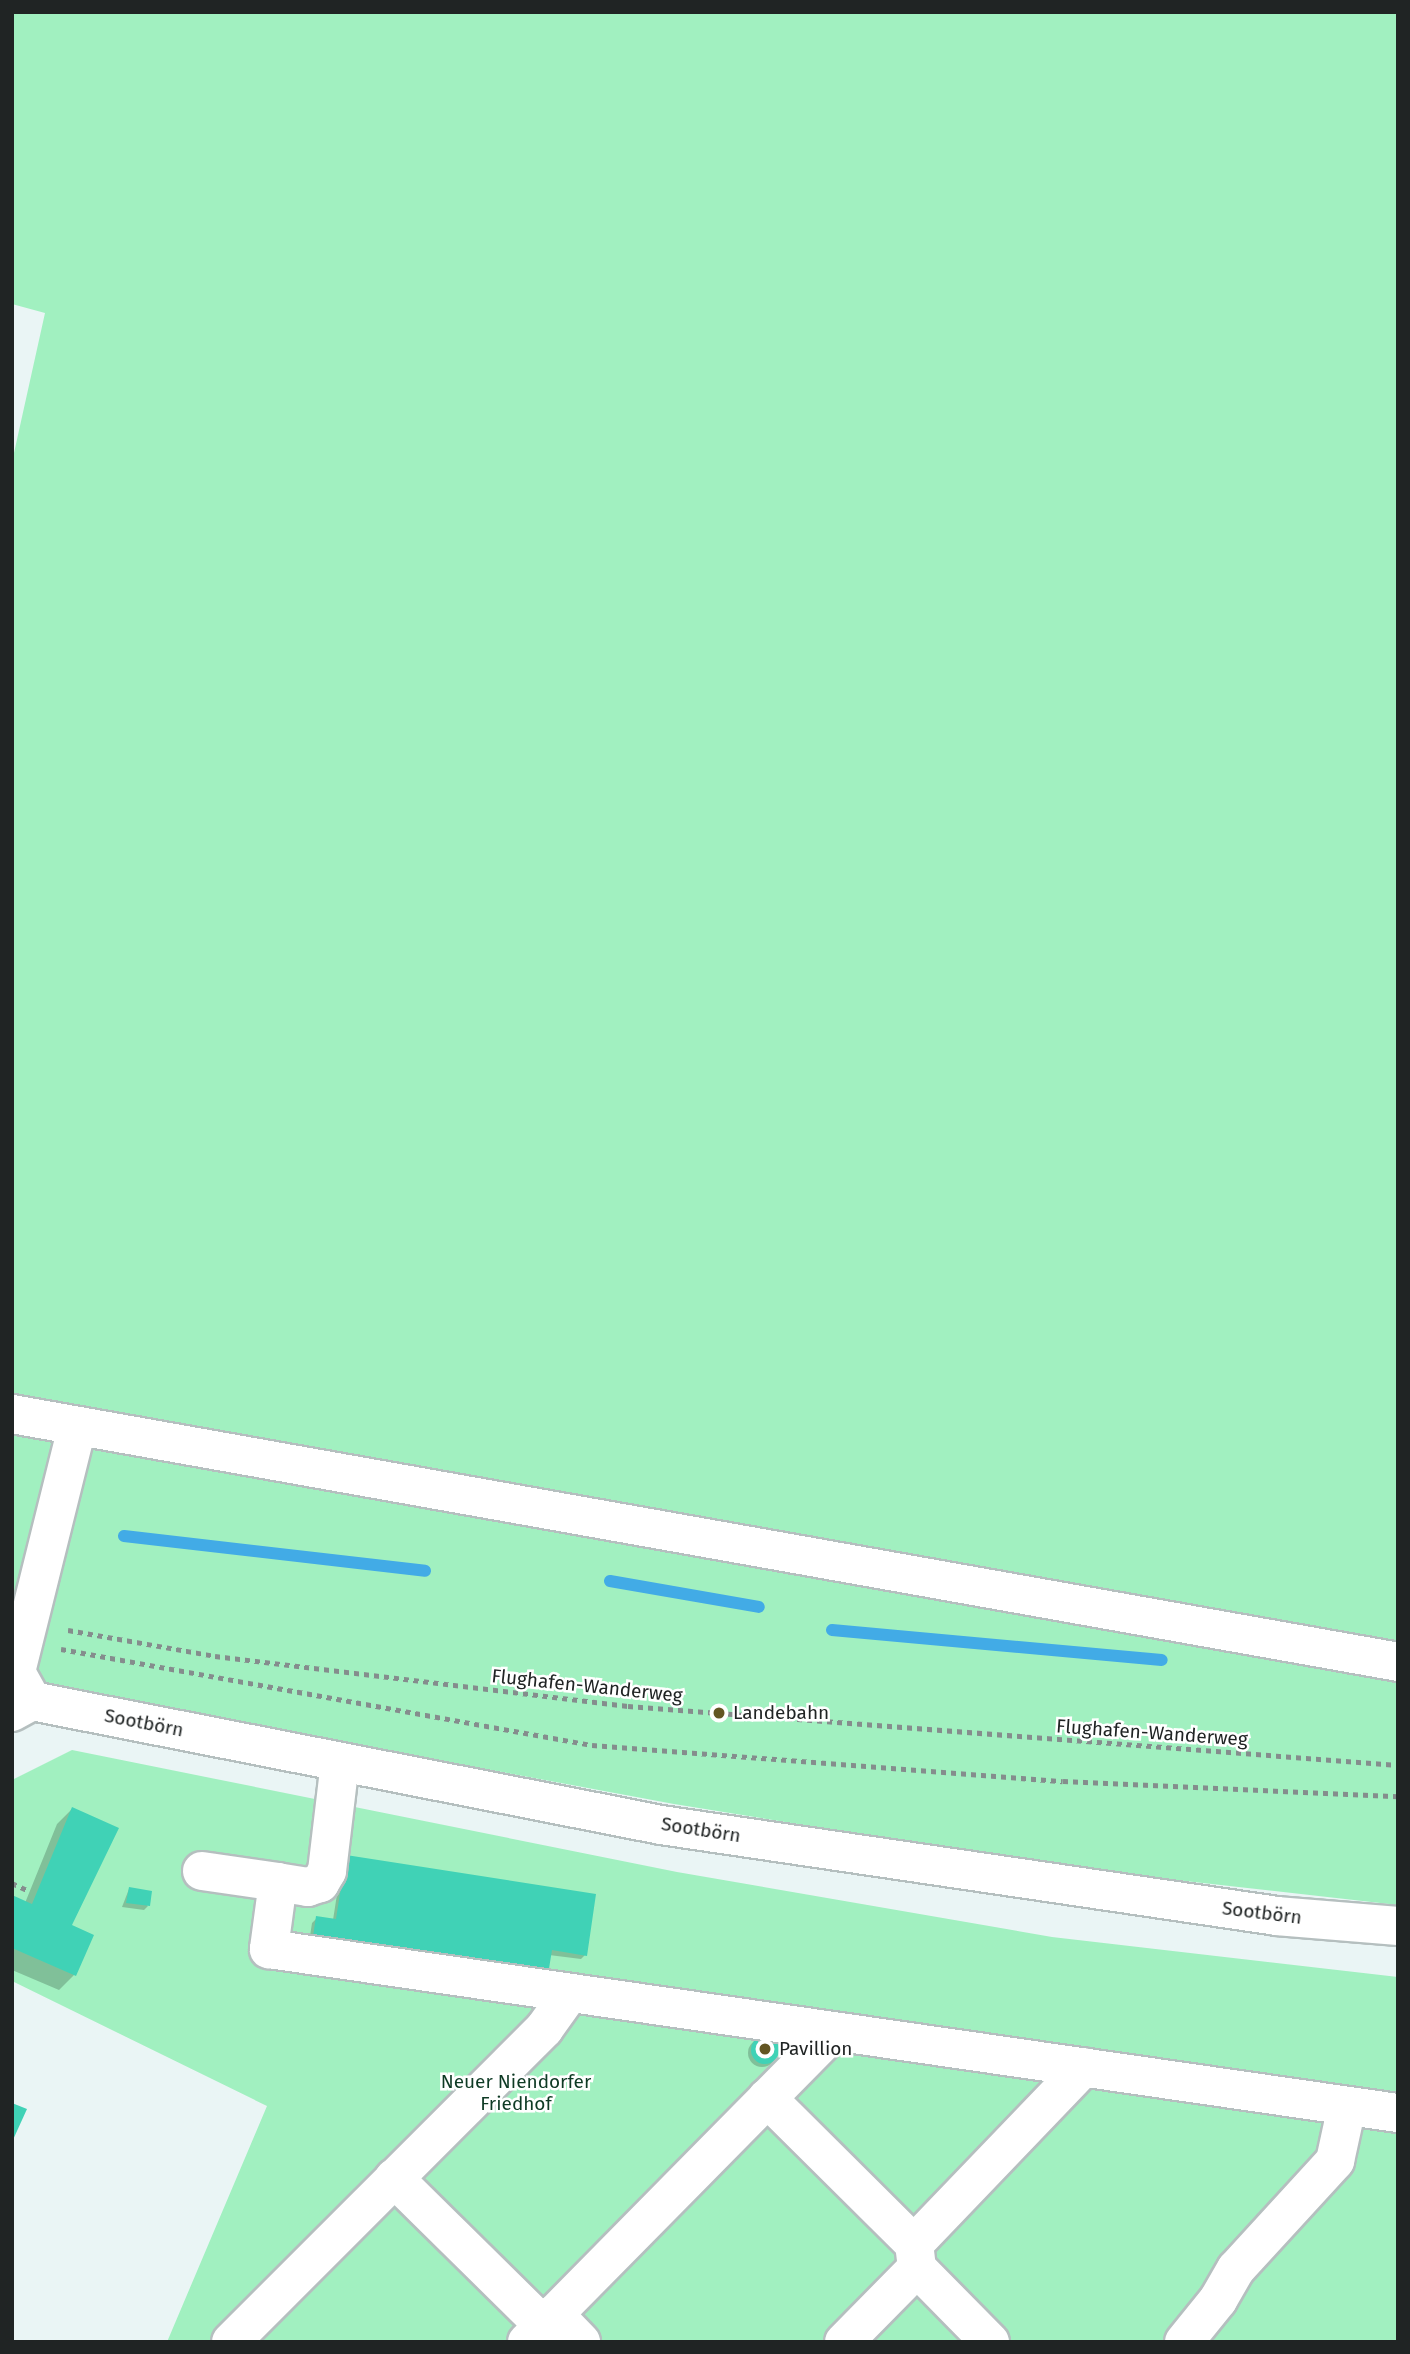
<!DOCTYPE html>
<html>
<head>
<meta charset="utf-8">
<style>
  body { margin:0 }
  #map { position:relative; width:1410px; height:2354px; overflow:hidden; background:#eaf5f5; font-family:"Fira Sans",sans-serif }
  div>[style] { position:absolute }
  .green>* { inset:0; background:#a1f0c0 }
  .shadow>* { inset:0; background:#0003 }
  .round { border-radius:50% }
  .stream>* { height:12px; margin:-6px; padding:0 6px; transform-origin:6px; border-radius:6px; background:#42abe6 }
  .building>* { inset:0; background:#40d2b6 }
  .path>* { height:4.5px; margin-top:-2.25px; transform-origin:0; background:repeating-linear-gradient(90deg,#858d8d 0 5px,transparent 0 10px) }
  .roads { filter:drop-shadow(2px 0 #b5bfbf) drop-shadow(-2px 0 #b5bfbf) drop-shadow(0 2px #b5bfbf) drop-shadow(0 -2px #b5bfbf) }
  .minor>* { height:38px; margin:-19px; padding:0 19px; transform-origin:19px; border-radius:19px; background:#fff }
  .dots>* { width:19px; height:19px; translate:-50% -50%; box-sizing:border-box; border:4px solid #fff; border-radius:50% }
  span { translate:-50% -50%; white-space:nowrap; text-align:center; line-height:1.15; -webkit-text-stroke:5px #fff; paint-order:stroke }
  .street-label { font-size:19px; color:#202424 }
  .poi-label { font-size:19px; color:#202424 }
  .left { translate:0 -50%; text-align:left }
  .park-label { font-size:19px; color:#0e3a24 }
  .frame { position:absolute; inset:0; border:14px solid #202424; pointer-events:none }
</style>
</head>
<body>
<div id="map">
  <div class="green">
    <i style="clip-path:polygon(12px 12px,1398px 12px,1398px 1905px,1069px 1868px,674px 1804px,38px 1686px,12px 1694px,12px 462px,45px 313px,12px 304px)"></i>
    <i style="clip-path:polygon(72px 1750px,677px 1872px,1052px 1937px,1398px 1977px,1398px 2342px,167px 2342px,267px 2106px,12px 1981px,12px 1780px)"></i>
  </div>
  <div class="shadow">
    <i style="clip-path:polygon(72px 1809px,70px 1926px,74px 1975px,59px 1990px,12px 1970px,12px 1898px,25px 1903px,57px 1824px)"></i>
    <i style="clip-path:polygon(342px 1862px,585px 1955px,581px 1959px,549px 1955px,308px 1949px,312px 1923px,317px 1918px,333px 1920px)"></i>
    <i style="clip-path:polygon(129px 1889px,148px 1906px,144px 1910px,122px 1907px)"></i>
    <i class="round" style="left:748px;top:2039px;width:28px;height:28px"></i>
  </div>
  <div class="stream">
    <i style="left:124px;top:1536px;width:303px;rotate:6.6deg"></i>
    <i style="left:610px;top:1581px;width:151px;rotate:9.9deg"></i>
    <i style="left:832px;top:1630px;width:331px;rotate:5.2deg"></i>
  </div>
  <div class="building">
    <i style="clip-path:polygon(72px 1807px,119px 1828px,72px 1925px,94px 1935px,76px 1976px,12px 1948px,12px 1895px,32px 1904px)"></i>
    <i style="clip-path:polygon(346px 1855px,596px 1894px,587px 1956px,552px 1950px,547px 1981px,312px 1944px,316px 1916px,336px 1919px)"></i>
    <i style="clip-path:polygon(129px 1887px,152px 1891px,150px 1906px,126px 1903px)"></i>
    <i class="round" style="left:751px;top:2036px;width:28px;height:28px"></i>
    <i style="clip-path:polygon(12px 2103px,27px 2109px,12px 2142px)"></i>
  </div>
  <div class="path">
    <i style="left:68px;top:1630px;width:149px;rotate:10deg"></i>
    <i style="left:215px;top:1656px;width:416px;rotate:6.9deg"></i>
    <i style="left:628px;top:1706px;width:772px;rotate:4.38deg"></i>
    <i style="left:61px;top:1649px;width:540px;rotate:10.25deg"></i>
    <i style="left:592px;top:1745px;width:472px;rotate:4.4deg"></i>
    <i style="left:1063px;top:1781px;width:335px;rotate:2.6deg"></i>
    <i style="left:12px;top:1883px;width:19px;rotate:25deg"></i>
  </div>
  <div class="roads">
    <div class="minor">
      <i style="left:12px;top:1414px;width:1408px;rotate:10.14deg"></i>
      <i style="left:32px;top:1701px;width:33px;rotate:-119deg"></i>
      <i style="left:16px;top:1672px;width:252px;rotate:-76deg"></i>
      <i style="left:12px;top:1712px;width:23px;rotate:-29deg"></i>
      <i style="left:32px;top:1701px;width:641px;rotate:11.15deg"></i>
      <i style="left:661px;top:1825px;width:623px;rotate:8.4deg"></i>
      <i style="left:1277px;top:1916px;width:121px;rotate:4.7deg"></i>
      <i style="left:340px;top:1762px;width:110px;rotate:96.8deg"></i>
      <i style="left:327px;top:1871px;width:14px;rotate:120deg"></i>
      <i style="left:320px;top:1883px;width:13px;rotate:162deg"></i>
      <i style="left:308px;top:1887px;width:30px;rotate:-171deg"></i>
      <i style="left:278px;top:1882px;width:68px;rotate:97.7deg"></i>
      <i style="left:269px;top:1949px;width:1141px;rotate:8.27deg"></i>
      <i style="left:202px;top:1871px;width:77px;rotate:8.2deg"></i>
      <i style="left:767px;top:2098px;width:207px;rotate:44.8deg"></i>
      <i style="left:914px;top:2244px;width:245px;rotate:-46.2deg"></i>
      <i style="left:394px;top:2178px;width:209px;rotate:44.6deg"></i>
      <i style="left:917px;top:2268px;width:104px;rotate:45.4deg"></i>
      <i style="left:554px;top:2314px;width:39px;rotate:46deg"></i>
      <i style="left:231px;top:2342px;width:443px;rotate:-45deg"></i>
      <i style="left:544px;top:2029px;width:43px;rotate:-54.5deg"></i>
      <i style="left:527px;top:2342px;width:436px;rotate:-45.4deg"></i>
      <i style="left:844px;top:2342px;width:104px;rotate:-45.4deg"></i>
      <i style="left:917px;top:2268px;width:24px;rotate:-97deg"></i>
      <i style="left:1184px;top:2342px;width:54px;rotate:-51deg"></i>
      <i style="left:1218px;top:2300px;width:36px;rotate:-60deg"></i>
      <i style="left:1236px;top:2269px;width:147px;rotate:-47.5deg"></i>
      <i style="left:1335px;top:2161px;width:56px;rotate:-77.7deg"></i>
    </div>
  </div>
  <div class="dots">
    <i style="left:719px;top:1713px;background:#635623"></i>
    <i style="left:765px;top:2049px;background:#635623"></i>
  </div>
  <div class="street-label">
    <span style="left:587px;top:1686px;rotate:6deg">Flughafen-Wanderweg</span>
    <span style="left:144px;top:1723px;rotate:11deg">Sootbörn</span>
    <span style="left:1152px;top:1733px;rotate:4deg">Flughafen-Wanderweg</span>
    <span style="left:701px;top:1830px;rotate:9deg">Sootbörn</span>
    <span style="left:1262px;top:1913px;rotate:7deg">Sootbörn</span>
  </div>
  <div class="poi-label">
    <span class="left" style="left:733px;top:1713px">Landebahn</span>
    <span class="left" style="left:779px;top:2049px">Pavillion</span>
  </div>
  <div class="park-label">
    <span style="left:516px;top:2093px">Neuer Niendorfer<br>Friedhof</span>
  </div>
  <div class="frame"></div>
</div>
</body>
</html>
